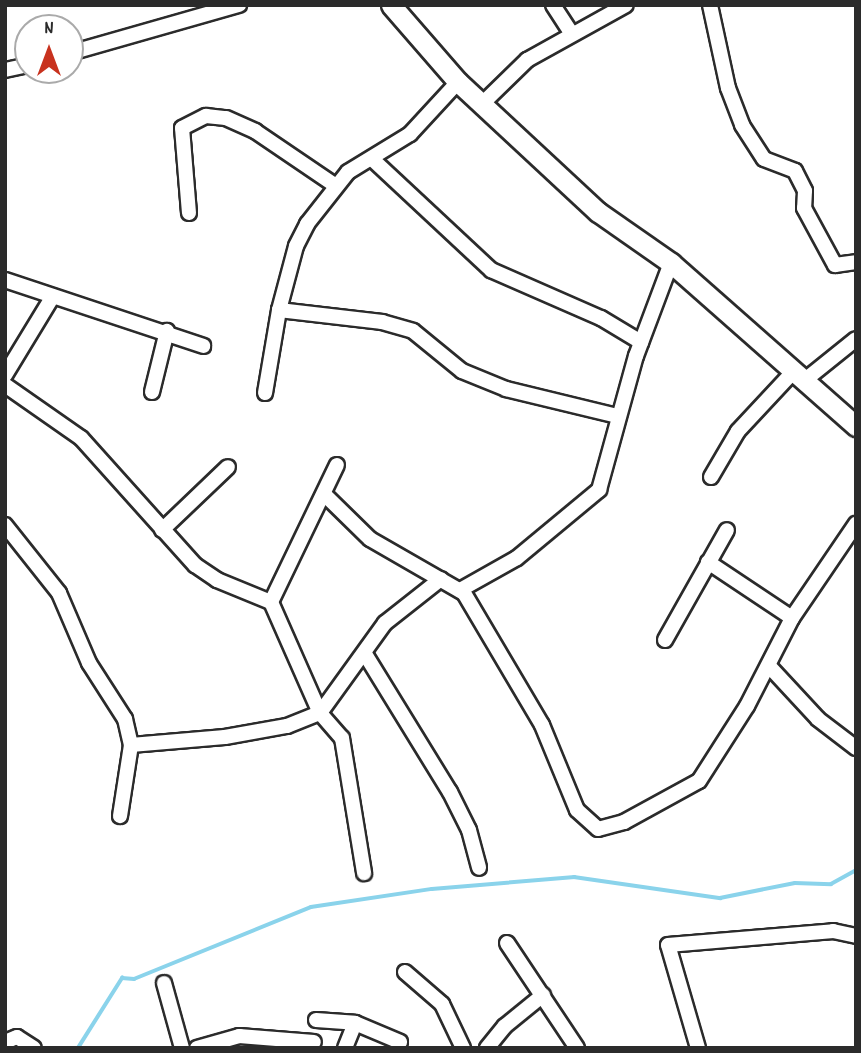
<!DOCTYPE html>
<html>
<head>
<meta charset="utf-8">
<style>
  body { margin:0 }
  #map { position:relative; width:861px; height:1053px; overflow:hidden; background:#fff; font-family:Dekko,sans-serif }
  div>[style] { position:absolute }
  .stream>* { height:3.5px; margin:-1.75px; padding:0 1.75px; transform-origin:1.75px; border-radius:1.75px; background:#8ad3eb }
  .roads { filter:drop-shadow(2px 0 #2b2b2b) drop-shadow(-2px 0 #2b2b2b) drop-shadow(0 2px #2b2b2b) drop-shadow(0 -2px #2b2b2b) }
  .street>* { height:14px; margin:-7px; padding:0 7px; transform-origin:7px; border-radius:7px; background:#fff }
  .secondary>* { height:19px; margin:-9.5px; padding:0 9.5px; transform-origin:9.5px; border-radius:9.5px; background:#fff }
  span { translate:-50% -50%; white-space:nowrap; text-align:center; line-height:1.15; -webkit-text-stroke:6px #fff; paint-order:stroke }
  .frame { position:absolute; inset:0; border:7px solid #2b2b2b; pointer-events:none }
  .north { position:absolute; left:14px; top:14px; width:70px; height:70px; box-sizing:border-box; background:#fff; border:2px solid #aaa; border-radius:50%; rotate:0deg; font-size:19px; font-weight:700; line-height:28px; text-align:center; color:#2b2b2b }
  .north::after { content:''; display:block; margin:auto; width:24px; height:32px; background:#c8321e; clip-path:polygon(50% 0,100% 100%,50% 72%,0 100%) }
</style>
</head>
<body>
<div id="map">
  <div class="stream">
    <i style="left:78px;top:1048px;width:83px;rotate:-57.8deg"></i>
    <i style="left:122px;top:978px;width:12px;rotate:5deg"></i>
    <i style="left:134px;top:979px;width:191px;rotate:-22.1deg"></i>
    <i style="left:311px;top:907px;width:122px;rotate:-8.5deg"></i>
    <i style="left:432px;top:889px;width:143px;rotate:-4.8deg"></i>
    <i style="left:574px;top:877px;width:148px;rotate:8.2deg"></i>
    <i style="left:720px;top:898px;width:76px;rotate:-11.3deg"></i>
    <i style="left:795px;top:883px;width:36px;rotate:2deg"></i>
    <i style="left:831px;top:884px;width:29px;rotate:-29deg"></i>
  </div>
  <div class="roads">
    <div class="street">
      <i style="left:553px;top:5px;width:33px;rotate:57deg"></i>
      <i style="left:710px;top:5px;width:85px;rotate:77.8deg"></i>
      <i style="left:728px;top:88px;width:40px;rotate:69deg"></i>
      <i style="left:742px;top:125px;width:40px;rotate:57.1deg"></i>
      <i style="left:764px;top:159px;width:33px;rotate:21deg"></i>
      <i style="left:795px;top:171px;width:22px;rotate:63deg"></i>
      <i style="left:805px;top:191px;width:17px;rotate:93deg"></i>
      <i style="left:804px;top:208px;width:65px;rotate:61.5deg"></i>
      <i style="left:835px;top:265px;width:21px;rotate:-8deg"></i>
      <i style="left:70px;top:53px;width:176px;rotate:-15.9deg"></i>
      <i style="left:5px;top:70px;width:24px;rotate:-12deg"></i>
      <i style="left:483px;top:103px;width:62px;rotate:-44.3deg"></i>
      <i style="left:527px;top:60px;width:113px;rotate:-29.1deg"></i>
      <i style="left:372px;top:159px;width:163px;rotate:43deg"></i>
      <i style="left:491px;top:270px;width:120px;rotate:23.6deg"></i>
      <i style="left:601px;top:318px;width:47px;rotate:31deg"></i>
      <i style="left:189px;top:213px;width:85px;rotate:-94.7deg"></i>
      <i style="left:182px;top:128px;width:27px;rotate:-27deg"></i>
      <i style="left:206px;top:116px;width:20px;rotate:6deg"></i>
      <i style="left:226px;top:118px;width:32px;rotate:24deg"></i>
      <i style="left:255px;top:131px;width:98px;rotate:34.2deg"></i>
      <i style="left:5px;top:280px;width:209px;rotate:18.4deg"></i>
      <i style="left:279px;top:310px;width:104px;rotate:6.6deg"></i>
      <i style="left:382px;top:322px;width:32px;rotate:16deg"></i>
      <i style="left:413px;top:331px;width:63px;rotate:39.2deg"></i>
      <i style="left:462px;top:371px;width:48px;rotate:22.2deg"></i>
      <i style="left:506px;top:389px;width:115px;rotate:13.6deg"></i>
      <i style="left:5px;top:375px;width:92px;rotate:-58.7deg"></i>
      <i style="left:805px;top:380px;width:65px;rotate:-38.8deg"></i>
      <i style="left:5px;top:385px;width:93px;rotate:34.9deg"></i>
      <i style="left:81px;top:438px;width:171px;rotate:48.1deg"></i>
      <i style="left:195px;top:565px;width:27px;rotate:34deg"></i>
      <i style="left:217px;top:580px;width:58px;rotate:22.2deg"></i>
      <i style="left:271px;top:602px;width:121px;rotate:66.2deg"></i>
      <i style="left:320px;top:713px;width:33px;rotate:49deg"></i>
      <i style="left:342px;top:738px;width:137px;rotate:80.7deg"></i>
      <i style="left:152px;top:392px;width:63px;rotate:-76.2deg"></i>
      <i style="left:265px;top:393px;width:84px;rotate:-80.4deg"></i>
      <i style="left:279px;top:310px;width:66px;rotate:-75.1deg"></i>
      <i style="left:296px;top:246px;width:25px;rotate:-63deg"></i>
      <i style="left:307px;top:224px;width:66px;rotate:-51.7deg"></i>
      <i style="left:348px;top:172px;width:73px;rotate:-31.5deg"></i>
      <i style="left:410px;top:134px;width:71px;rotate:-47.3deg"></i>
      <i style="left:711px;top:477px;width:53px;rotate:-59.6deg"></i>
      <i style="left:738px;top:431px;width:82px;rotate:-47deg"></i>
      <i style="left:324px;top:494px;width:64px;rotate:44.4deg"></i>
      <i style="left:370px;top:539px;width:108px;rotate:29.9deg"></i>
      <i style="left:464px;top:593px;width:153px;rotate:59.4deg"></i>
      <i style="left:542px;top:725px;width:92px;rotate:67.6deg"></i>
      <i style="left:577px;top:810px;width:28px;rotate:42deg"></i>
      <i style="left:598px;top:829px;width:27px;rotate:-15deg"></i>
      <i style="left:624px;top:822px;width:85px;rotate:-28.7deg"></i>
      <i style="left:699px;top:781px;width:89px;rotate:-57.4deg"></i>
      <i style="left:747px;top:706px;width:99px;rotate:-62.9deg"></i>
      <i style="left:792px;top:618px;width:114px;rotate:-55.8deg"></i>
      <i style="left:5px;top:525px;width:87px;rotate:51.5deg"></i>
      <i style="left:59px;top:593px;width:76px;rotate:66.8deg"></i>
      <i style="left:89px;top:663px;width:67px;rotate:57.3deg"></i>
      <i style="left:125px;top:719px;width:27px;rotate:77deg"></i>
      <i style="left:131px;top:745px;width:72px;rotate:98.8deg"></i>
      <i style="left:162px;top:530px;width:91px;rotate:-43.7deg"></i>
      <i style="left:708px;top:562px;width:101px;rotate:33.7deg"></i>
      <i style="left:460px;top:590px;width:65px;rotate:-29.3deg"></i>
      <i style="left:517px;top:558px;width:107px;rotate:-39.7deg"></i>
      <i style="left:599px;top:490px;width:139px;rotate:-74.6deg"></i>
      <i style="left:636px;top:356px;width:99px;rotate:-69.4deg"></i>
      <i style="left:271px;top:602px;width:152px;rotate:-64.3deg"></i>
      <i style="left:665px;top:640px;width:126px;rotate:-60.6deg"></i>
      <i style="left:365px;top:654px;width:162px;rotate:58.4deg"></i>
      <i style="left:450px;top:792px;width:42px;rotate:63.4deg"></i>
      <i style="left:469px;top:830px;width:39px;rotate:75deg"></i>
      <i style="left:769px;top:666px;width:72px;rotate:47.2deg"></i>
      <i style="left:818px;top:719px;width:48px;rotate:37.3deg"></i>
      <i style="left:131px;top:745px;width:94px;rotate:-4.9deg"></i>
      <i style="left:225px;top:737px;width:63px;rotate:-10.1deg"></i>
      <i style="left:287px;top:726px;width:35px;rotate:-22deg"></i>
      <i style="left:320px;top:713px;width:111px;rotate:-54.2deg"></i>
      <i style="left:385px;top:623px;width:71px;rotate:-38.2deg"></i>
      <i style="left:507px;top:943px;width:126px;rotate:56.3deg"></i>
      <i style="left:405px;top:972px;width:49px;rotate:40.9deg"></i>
      <i style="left:442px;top:1004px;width:49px;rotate:64.5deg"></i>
      <i style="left:164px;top:983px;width:67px;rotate:74.5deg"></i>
      <i style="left:316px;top:1020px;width:39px;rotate:4deg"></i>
      <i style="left:355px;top:1023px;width:49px;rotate:22.9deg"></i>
      <i style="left:5px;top:1042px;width:13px;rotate:-23deg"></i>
      <i style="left:17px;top:1037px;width:20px;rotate:33deg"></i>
      <i style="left:197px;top:1048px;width:44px;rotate:-15.9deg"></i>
      <i style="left:239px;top:1036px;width:75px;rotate:4.6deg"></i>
      <i style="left:345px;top:1048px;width:27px;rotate:-68deg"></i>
      <i style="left:487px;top:1048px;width:28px;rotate:-51deg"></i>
      <i style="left:505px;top:1026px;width:49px;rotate:-39.2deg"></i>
      <i style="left:698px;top:1048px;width:107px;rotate:-106.2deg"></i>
      <i style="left:668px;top:945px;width:166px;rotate:-4.8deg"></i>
      <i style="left:833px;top:931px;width:24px;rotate:12deg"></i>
    </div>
    <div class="secondary">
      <i style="left:391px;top:5px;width:102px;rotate:49deg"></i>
      <i style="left:458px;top:82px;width:191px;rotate:42.9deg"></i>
      <i style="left:598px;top:212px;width:89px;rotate:34.9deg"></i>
      <i style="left:671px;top:263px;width:247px;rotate:41.4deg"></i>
    </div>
  </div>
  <div class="frame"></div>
  <div class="north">N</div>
</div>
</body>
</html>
